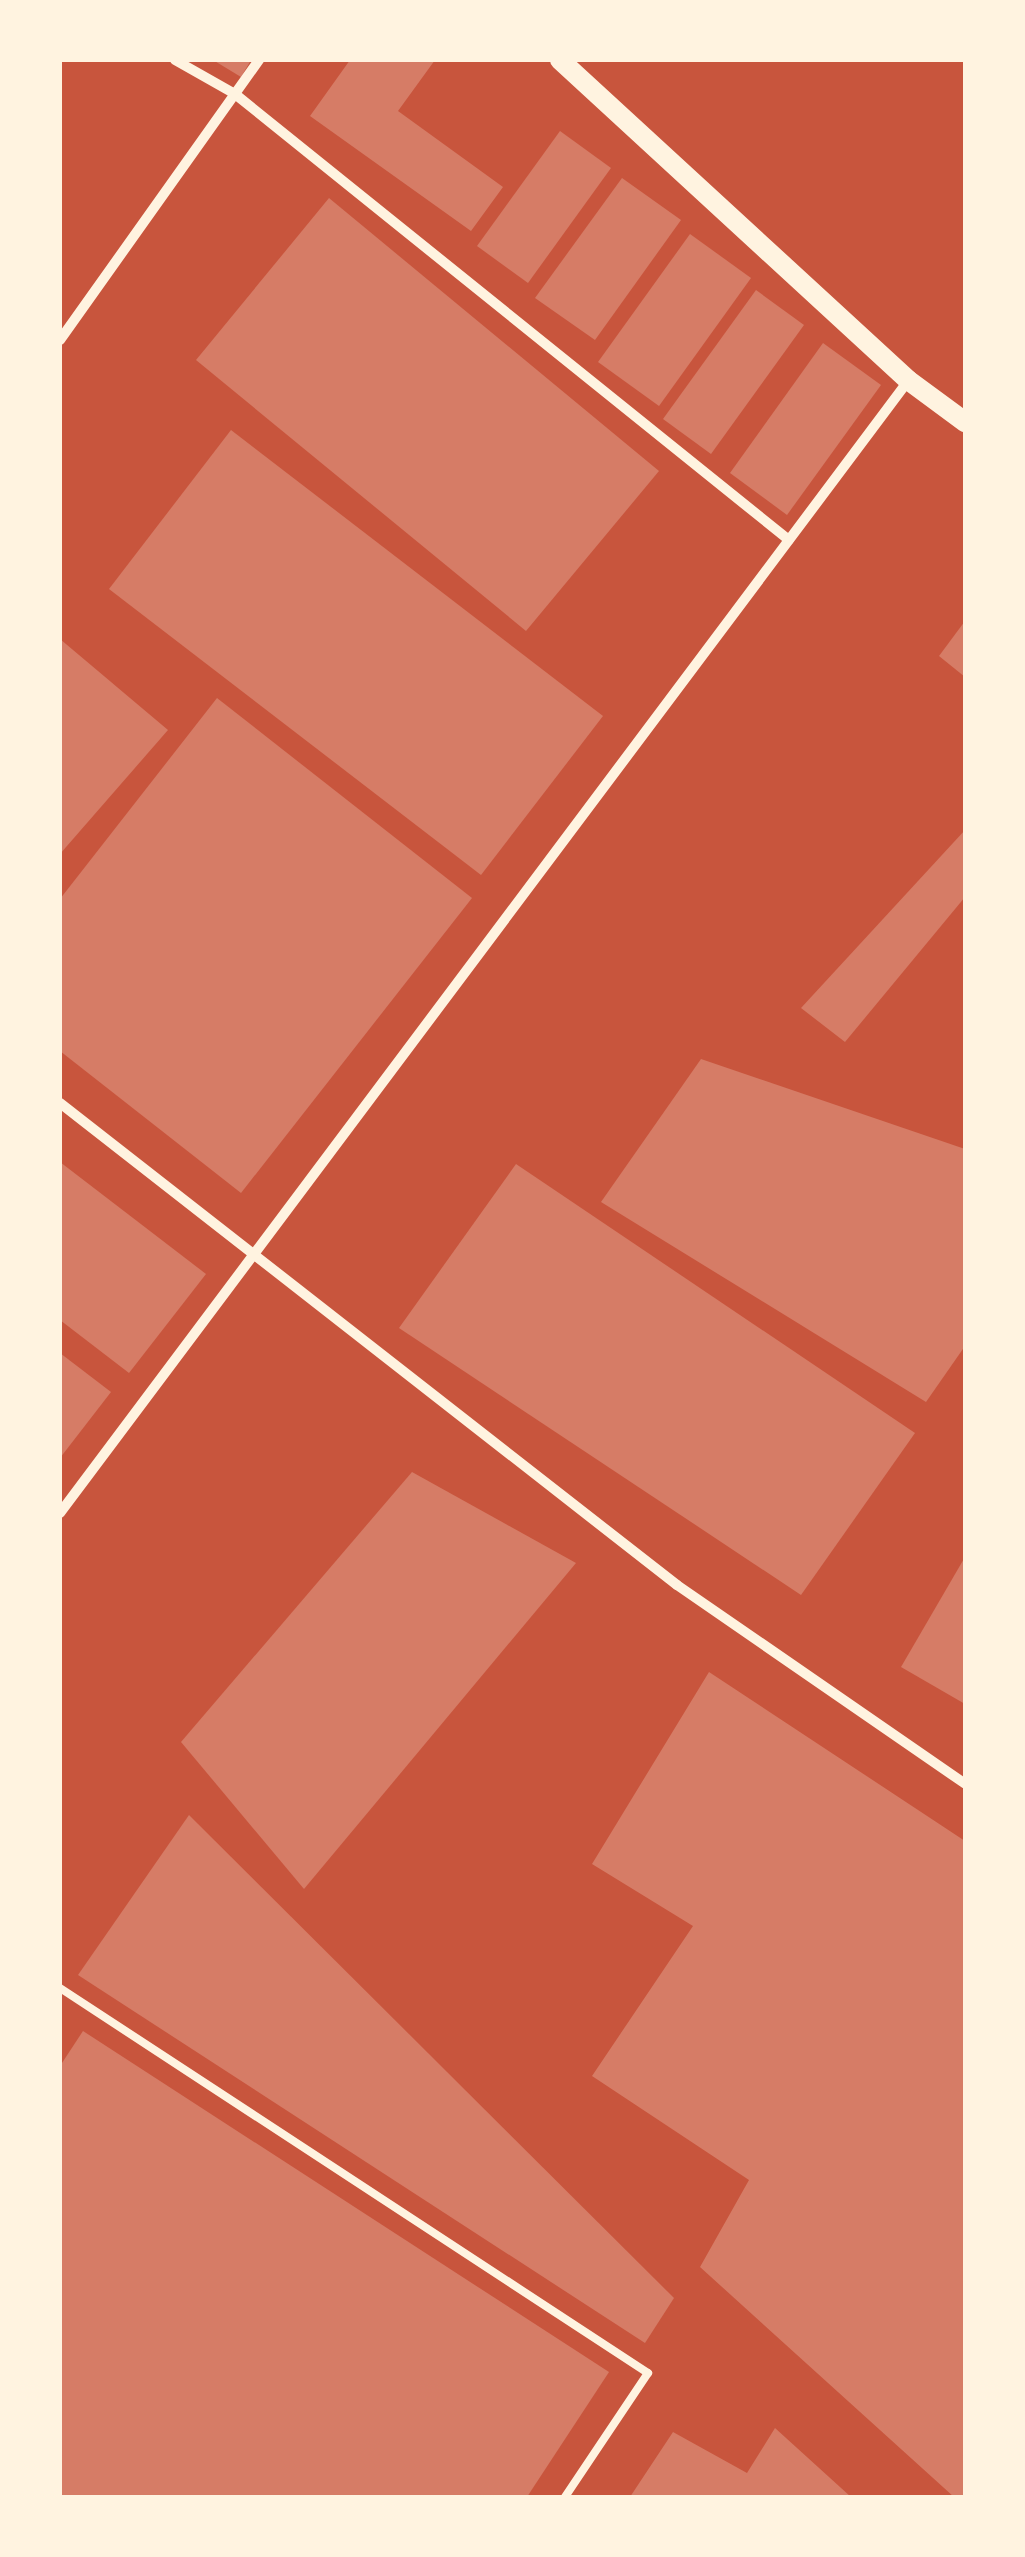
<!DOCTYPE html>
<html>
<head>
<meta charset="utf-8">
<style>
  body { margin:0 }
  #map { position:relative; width:1025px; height:2557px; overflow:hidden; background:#c8553d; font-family:Inter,sans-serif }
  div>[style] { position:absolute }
  .building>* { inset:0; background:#d67c66 }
  .service>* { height:8px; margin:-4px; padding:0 4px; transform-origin:4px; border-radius:4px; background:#fff3e0 }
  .minor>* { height:10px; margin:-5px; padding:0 5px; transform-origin:5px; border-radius:5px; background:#fff3e0 }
  .secondary>* { height:20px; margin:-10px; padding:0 10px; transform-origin:10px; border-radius:10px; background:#fff3e0 }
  span { translate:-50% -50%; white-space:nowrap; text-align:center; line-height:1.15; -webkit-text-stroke:10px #fff3e0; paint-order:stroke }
  .frame { position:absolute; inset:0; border:62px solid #fff3e0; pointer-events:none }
</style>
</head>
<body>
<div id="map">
  <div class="building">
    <i style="clip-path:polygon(213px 60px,251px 60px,241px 77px)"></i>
    <i style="clip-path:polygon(350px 60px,435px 60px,398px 111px,503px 187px,471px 231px,310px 116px)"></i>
    <i style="clip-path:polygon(560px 131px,611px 168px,528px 283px,477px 246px)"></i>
    <i style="clip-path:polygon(622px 178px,681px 220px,595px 340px,535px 298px)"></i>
    <i style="clip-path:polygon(329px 198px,659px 471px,526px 631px,196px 360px)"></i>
    <i style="clip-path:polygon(690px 234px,751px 278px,659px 406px,598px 362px)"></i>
    <i style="clip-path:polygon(756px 290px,804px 325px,711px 454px,663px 419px)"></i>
    <i style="clip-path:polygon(823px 343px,881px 385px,787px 515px,730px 473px)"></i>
    <i style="clip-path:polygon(231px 430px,603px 716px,481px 875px,109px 589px)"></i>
    <i style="clip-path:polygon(965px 621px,965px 677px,939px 656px)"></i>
    <i style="clip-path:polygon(60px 639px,168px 730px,60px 854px)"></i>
    <i style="clip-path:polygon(217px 698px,472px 898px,241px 1193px,60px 1051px,60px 899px)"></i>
    <i style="clip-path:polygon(965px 830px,965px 897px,845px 1042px,801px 1008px)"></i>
    <i style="clip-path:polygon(701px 1059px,965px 1149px,965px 1346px,926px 1402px,601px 1202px)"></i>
    <i style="clip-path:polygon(60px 1162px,206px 1274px,129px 1373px,60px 1320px)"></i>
    <i style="clip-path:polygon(516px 1164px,915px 1433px,801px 1595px,399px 1328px)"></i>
    <i style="clip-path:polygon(60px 1353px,111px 1392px,60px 1458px)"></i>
    <i style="clip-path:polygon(412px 1472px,576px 1563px,304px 1889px,181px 1742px)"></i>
    <i style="clip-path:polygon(965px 1557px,965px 1704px,901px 1667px)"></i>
    <i style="clip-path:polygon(709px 1672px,965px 1841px,965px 2497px,954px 2497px,700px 2267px,749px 2180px,592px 2076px,693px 1926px,592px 1864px)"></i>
    <i style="clip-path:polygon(189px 1815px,674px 2298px,645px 2343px,78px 1975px)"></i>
    <i style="clip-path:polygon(83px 2031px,609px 2372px,527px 2497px,60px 2497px,60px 2066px)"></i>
    <i style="clip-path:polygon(775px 2428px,851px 2497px,630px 2497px,673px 2432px,747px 2473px)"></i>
  </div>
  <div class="service">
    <i style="left:60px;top:1988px;width:703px;rotate:33.22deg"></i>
    <i style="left:648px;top:2373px;width:149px;rotate:123.8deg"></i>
  </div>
  <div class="minor">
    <i style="left:175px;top:60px;width:69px;rotate:29.5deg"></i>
    <i style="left:235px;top:94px;width:711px;rotate:38.84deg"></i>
    <i style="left:60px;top:340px;width:344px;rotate:-54.6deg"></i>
    <i style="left:60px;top:1103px;width:783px;rotate:38deg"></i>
    <i style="left:677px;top:1585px;width:350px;rotate:34.6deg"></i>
    <i style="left:60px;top:1513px;width:1414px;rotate:-53.16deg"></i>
  </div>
  <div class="secondary">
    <i style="left:560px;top:60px;width:473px;rotate:42.6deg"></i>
    <i style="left:908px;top:380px;width:71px;rotate:36.4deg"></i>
  </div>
  <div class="frame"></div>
</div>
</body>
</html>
